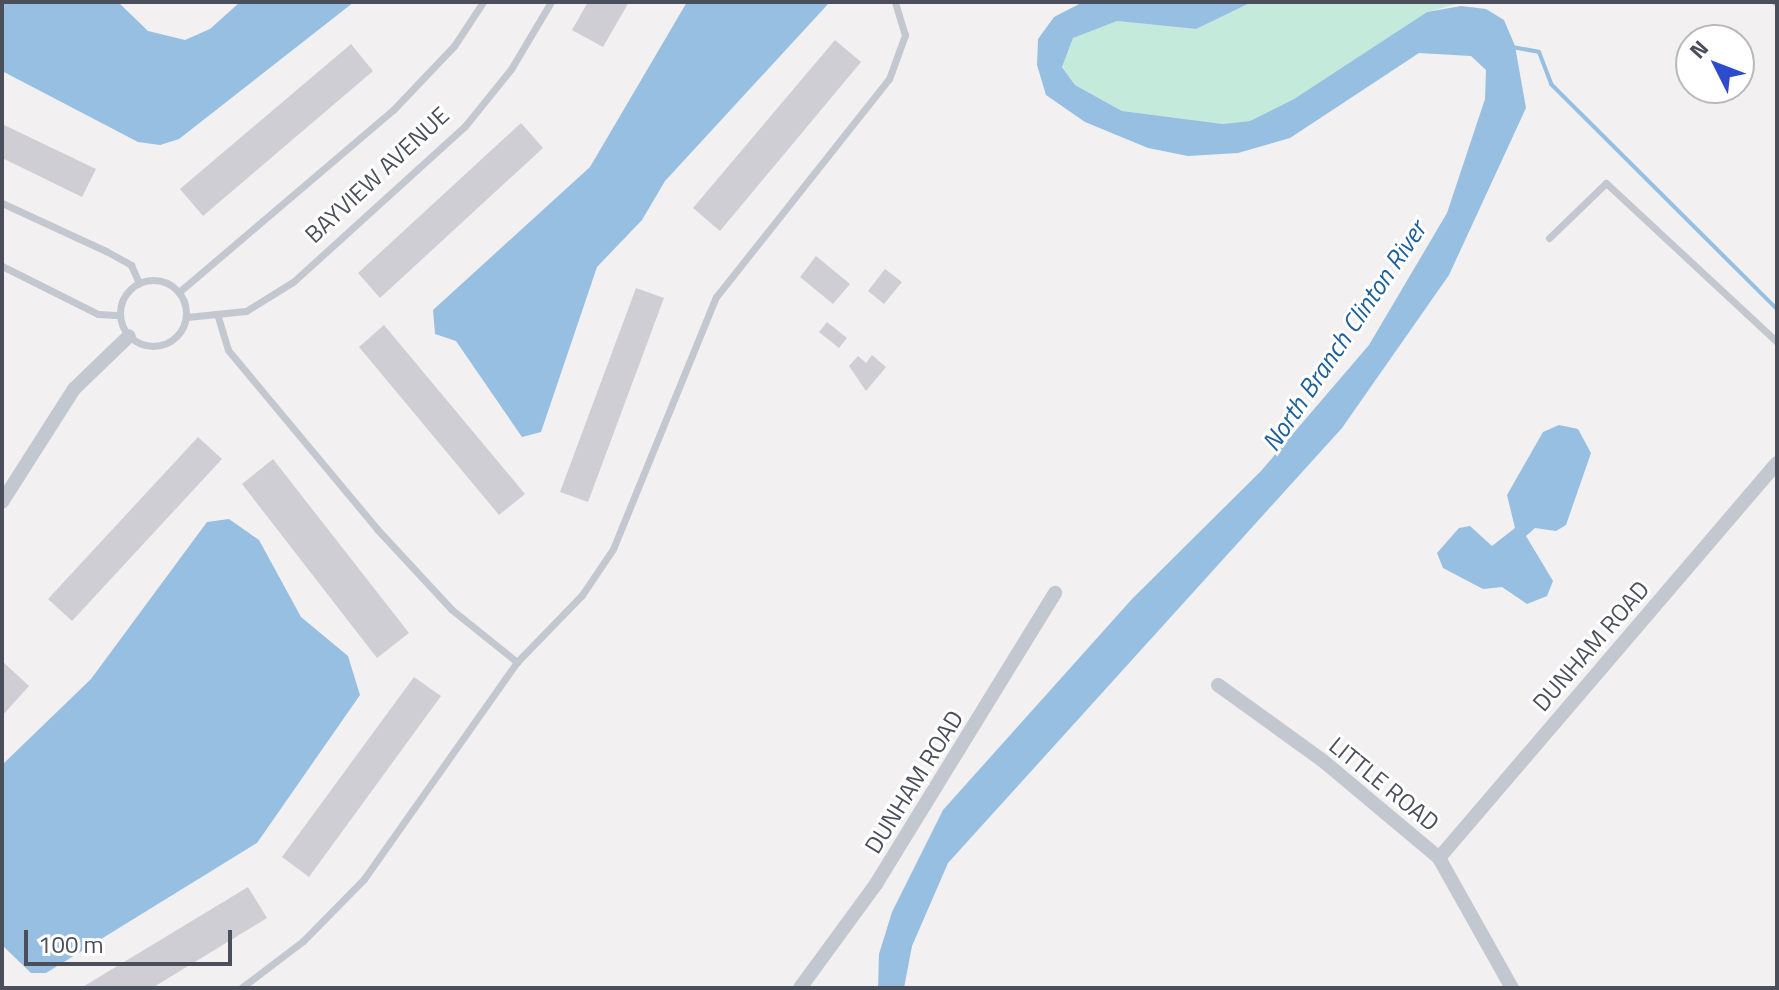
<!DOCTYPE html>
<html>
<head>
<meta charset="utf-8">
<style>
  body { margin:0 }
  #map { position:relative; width:1779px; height:990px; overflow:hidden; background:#f2f0f0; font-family:"Titillium Web",sans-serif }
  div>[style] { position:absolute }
  .green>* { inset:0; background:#c4eadc }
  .water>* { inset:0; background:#96bfe2 }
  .stream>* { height:4px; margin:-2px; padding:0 2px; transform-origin:2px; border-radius:2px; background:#96bfe2 }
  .building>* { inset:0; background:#ceced4 }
  .lane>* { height:7px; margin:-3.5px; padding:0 3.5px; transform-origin:3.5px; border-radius:3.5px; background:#c2c7d0 }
  .lane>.ring { margin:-3.5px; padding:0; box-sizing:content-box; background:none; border:7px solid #c2c7d0; border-radius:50% }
  .street>* { height:14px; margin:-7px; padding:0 7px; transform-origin:7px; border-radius:7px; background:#c2c7d0 }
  span { translate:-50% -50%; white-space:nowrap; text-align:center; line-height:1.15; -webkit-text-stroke:6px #fff; paint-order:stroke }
  .street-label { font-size:24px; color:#4a4f5b }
  .water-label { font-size:26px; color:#1d609b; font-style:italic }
  .frame { position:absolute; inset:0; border:4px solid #4a4f5b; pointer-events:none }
  .north { position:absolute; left:1675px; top:24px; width:80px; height:80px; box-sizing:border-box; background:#fff; border:2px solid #b7b9bd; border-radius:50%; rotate:312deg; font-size:22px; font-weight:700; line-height:32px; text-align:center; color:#4a4f5b }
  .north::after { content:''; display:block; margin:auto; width:28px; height:36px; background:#2e4bce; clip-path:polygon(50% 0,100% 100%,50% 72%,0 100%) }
  .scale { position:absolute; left:24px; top:930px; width:208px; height:36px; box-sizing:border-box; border:4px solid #4a4f5b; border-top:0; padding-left:10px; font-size:24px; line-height:28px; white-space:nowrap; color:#4a4f5b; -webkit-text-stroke:6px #fff; paint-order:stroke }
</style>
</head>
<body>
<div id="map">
  <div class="green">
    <i style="clip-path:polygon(1252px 2px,1464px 2px,1427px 12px,1294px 99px,1250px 121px,1223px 124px,1122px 111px,1075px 85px,1062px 66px,1073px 38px,1094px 26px,1117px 21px,1196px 29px)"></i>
  </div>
  <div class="water">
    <i style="clip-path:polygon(2px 2px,118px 2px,148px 31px,185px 40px,210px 29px,240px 2px,354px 2px,179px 139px,160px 145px,138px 142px,2px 71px)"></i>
    <i style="clip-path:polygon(687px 2px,829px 3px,665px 181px,642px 220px,597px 267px,541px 432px,522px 437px,456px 341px,435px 334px,433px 310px,590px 167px)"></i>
    <i style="clip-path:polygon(1083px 2px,1252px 2px,1196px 29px,1117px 21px,1073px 38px,1062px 67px,1075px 85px,1122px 111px,1223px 124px,1250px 121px,1294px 99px,1427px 12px,1461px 6px,1486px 9px,1504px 20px,1515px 46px,1526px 108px,1449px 275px,1342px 428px,948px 863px,912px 946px,904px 988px,878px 988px,879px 954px,892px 912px,943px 810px,1132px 599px,1261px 471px,1369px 345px,1447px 213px,1485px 99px,1486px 70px,1471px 56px,1419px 53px,1290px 138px,1238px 153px,1188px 156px,1148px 148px,1085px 122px,1046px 95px,1037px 65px,1038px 39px,1054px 17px)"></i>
    <i style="clip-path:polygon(1559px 425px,1578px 429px,1591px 453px,1566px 525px,1556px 531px,1535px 528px,1526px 536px,1553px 581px,1547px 596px,1527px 604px,1502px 587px,1483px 589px,1443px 568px,1437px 553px,1459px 528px,1470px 526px,1492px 546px,1515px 528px,1507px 495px,1543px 432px)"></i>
    <i style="clip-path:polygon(229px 519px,259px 540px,301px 617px,348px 656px,360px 695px,257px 843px,46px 973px,31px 973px,2px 945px,2px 765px,91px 679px,207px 522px)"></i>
  </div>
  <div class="stream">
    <i style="left:1512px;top:47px;width:27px;rotate:10deg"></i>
    <i style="left:1539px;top:52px;width:34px;rotate:69deg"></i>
    <i style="left:1551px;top:84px;width:319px;rotate:44.9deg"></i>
  </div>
  <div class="building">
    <i style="clip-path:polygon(588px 2px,629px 2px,603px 47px,572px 30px)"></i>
    <i style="clip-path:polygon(835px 40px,861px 62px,720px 231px,693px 208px)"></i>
    <i style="clip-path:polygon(351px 44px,373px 71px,203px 216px,180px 189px)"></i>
    <i style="clip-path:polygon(521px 123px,543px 148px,380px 298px,358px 273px)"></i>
    <i style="clip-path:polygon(2px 124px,96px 169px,82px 197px,2px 158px)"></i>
    <i style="clip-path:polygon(816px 256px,850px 284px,833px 304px,800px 277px)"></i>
    <i style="clip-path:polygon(885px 269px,902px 282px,884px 304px,868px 291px)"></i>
    <i style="clip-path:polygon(636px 288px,664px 298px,588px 502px,560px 492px)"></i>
    <i style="clip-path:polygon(827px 322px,847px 338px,839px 348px,819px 332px)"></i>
    <i style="clip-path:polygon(384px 325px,525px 494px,499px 515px,359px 347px)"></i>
    <i style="clip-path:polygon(872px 355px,886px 367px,866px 391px,849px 366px,858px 356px,866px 363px)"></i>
    <i style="clip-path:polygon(198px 437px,222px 459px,72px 621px,48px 599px)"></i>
    <i style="clip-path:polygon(273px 459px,409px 633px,377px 658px,242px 484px)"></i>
    <i style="clip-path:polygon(2px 661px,29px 686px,2px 716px)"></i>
    <i style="clip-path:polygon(414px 677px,441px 696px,309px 877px,282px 857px)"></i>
    <i style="clip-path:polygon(248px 887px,267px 918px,152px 988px,81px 988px)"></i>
  </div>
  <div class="lane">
    <i style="left:1775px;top:2px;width:2px;rotate:27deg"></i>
    <i style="left:2px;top:203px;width:115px;rotate:24.8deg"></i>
    <i style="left:106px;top:251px;width:29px;rotate:29deg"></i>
    <i style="left:131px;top:265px;width:20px;rotate:66deg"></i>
    <i style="left:1549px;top:238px;width:79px;rotate:-44deg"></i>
    <i style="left:1606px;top:183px;width:233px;rotate:42.9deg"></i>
    <i style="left:2px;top:266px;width:107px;rotate:26.6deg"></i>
    <i style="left:98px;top:314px;width:22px;rotate:3deg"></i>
    <i class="ring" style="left:120px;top:280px;width:59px;height:59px"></i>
    <i style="left:179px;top:292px;width:281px;rotate:-40.4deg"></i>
    <i style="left:393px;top:110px;width:88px;rotate:-46.4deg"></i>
    <i style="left:454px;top:46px;width:53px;rotate:-56.6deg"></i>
    <i style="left:187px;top:317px;width:59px;rotate:-5.8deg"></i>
    <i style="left:246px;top:311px;width:55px;rotate:-31.7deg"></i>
    <i style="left:293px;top:282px;width:232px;rotate:-42.2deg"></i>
    <i style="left:465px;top:126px;width:73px;rotate:-51.1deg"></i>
    <i style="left:511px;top:69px;width:78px;rotate:-59.2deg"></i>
    <i style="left:218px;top:317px;width:34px;rotate:73deg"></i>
    <i style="left:228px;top:350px;width:233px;rotate:50.2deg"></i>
    <i style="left:377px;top:529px;width:109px;rotate:47.2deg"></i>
    <i style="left:451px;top:609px;width:85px;rotate:38.8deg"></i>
    <i style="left:517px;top:662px;width:266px;rotate:125.2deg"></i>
    <i style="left:364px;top:879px;width:87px;rotate:134.5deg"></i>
    <i style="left:303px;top:941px;width:78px;rotate:142.8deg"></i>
    <i style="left:517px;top:662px;width:93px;rotate:-45.9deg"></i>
    <i style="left:582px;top:595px;width:55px;rotate:-56deg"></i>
    <i style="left:613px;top:549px;width:272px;rotate:-67.8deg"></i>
    <i style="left:716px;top:297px;width:278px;rotate:-51.6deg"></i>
    <i style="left:889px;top:79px;width:47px;rotate:-70deg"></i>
    <i style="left:905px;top:35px;width:34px;rotate:-107deg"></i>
  </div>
  <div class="street">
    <i style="left:2px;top:502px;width:134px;rotate:-57.5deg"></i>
    <i style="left:74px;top:389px;width:76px;rotate:-43.9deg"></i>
    <i style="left:1218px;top:685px;width:128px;rotate:35.8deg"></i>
    <i style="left:1322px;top:760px;width:153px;rotate:39.9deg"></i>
    <i style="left:1439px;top:858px;width:149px;rotate:60.7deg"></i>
    <i style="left:1439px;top:858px;width:520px;rotate:-49.45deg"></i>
    <i style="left:800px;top:988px;width:129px;rotate:-53.8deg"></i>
    <i style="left:876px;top:884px;width:342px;rotate:-58.4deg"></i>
  </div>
  <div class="street-label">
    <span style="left:377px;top:175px;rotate:-43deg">BAYVIEW AVENUE</span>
    <span style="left:1591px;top:646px;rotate:-49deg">DUNHAM ROAD</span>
    <span style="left:914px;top:782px;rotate:-58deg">DUNHAM ROAD</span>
    <span style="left:1384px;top:784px;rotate:39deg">LITTLE ROAD</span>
  </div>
  <div class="water-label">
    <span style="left:1344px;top:336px;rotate:-56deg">North Branch Clinton River</span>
  </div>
  <div class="frame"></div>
  <div class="north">N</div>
  <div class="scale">100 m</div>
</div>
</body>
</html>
